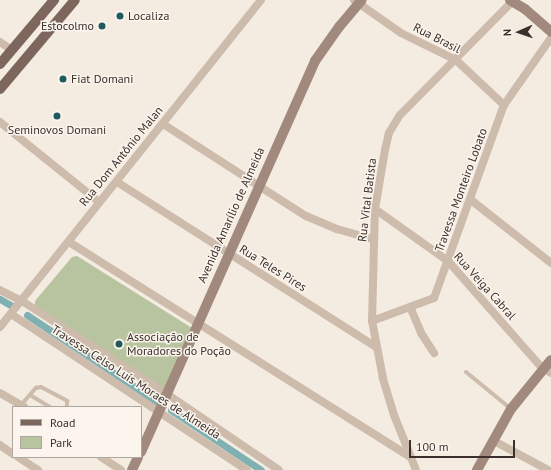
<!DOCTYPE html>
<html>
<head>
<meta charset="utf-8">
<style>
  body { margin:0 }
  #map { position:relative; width:551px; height:470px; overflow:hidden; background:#f4ebe1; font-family:"PT Sans",sans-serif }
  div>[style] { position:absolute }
  .green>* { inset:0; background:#b8c4a0 }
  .canal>* { height:7px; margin:-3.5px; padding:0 3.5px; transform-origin:3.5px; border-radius:3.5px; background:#7fb0b2 }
  .lane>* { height:4px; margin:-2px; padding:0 2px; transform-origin:2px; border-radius:2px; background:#cdbbac }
  .street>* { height:8px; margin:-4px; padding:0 4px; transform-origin:4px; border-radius:4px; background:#cdbbac }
  .secondary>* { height:10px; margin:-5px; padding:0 5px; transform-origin:5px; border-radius:5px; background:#a18a7d }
  .primary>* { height:10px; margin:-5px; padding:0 5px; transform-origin:5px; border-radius:5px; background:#7d675c }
  .dots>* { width:11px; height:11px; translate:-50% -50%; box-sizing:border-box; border:2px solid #fbf5ee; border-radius:50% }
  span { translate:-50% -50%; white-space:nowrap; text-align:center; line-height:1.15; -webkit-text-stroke:3px #fbf5ee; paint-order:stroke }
  .poi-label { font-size:12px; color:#3b302b }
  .left { translate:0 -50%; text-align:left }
  .right { translate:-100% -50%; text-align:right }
  .street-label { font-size:12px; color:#3b302b }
  .legend { position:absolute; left:12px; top:406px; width:130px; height:52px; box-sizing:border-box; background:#fbf5ee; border:1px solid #aea6a0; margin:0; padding:5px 7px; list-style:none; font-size:12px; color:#3b302b }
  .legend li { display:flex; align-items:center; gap:8px; height:20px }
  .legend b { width:20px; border:1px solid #aea6a0 }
  .north { position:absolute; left:499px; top:12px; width:40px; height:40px; -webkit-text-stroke:3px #fbf5ee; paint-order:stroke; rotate:268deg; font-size:11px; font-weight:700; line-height:16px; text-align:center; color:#3b302b }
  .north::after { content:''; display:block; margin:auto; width:14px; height:18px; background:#3b302b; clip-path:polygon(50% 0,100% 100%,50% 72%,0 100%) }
  .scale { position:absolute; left:409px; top:440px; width:106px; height:18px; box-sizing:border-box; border:2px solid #3b302b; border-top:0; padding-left:5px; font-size:12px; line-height:14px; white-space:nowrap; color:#3b302b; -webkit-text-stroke:3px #fbf5ee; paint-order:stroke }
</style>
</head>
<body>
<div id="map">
  <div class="green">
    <i style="clip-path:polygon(77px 256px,192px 328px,166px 390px,35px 307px,35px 301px,72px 257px)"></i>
  </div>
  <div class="canal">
    <i style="left:0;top:299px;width:16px;rotate:30deg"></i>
    <i style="left:27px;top:315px;width:159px;rotate:33.7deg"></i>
    <i style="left:171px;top:410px;width:108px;rotate:33.7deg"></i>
  </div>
  <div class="lane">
    <i style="left:466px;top:372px;width:57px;rotate:39.3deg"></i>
    <i style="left:30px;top:395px;width:23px;rotate:31deg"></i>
    <i style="left:21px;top:405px;width:23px;rotate:-49deg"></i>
    <i style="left:36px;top:388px;width:5px;rotate:-11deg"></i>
    <i style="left:41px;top:387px;width:30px;rotate:28deg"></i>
    <i style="left:67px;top:401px;width:6px;rotate:90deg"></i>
  </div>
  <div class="street">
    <i style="left:354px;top:0;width:57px;rotate:35.1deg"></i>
    <i style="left:401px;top:33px;width:61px;rotate:26.1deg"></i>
    <i style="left:456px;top:60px;width:66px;rotate:43.2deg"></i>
    <i style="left:0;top:42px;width:14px;rotate:34deg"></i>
    <i style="left:0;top:122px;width:127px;rotate:38.9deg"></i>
    <i style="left:163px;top:124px;width:170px;rotate:32.8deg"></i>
    <i style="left:306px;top:216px;width:34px;rotate:23deg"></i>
    <i style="left:337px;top:229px;width:37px;rotate:16deg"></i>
    <i style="left:117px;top:182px;width:307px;rotate:32.5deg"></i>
    <i style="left:471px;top:200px;width:102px;rotate:38.2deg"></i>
    <i style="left:375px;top:209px;width:90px;rotate:35.5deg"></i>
    <i style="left:448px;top:261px;width:142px;rotate:48.7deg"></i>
    <i style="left:542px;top:368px;width:10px;rotate:29deg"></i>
    <i style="left:69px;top:242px;width:403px;rotate:32.2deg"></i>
    <i style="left:0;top:290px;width:25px;rotate:27deg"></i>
    <i style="left:22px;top:301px;width:172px;rotate:32.7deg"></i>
    <i style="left:167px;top:394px;width:135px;rotate:34.2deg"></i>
    <i style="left:411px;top:309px;width:26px;rotate:67deg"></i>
    <i style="left:421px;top:333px;width:24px;rotate:57deg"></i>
    <i style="left:11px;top:314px;width:283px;rotate:33.5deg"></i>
    <i style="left:372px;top:321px;width:66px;rotate:-20.4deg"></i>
    <i style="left:434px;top:298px;width:205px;rotate:-70.1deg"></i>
    <i style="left:504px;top:105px;width:82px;rotate:-55deg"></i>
    <i style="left:0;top:327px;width:418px;rotate:-51.4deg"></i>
    <i style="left:0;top:393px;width:28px;rotate:30deg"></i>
    <i style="left:494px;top:441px;width:61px;rotate:28.2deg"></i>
    <i style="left:0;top:445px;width:16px;rotate:35deg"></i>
    <i style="left:18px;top:457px;width:24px;rotate:33deg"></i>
    <i style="left:101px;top:457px;width:24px;rotate:33deg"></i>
    <i style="left:416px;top:470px;width:59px;rotate:-111.8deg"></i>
    <i style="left:394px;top:415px;width:39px;rotate:-107deg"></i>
    <i style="left:383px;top:378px;width:58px;rotate:-100.9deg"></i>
    <i style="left:372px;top:321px;width:112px;rotate:-88.5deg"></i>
    <i style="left:375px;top:209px;width:60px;rotate:-80.4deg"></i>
    <i style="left:385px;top:150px;width:17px;rotate:-77deg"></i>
    <i style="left:389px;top:133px;width:21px;rotate:-59deg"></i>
    <i style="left:400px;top:115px;width:162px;rotate:-45.3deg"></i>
  </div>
  <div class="secondary">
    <i style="left:510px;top:0;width:17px;rotate:31deg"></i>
    <i style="left:525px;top:9px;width:35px;rotate:41deg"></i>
    <i style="left:141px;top:452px;width:428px;rotate:-66deg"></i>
    <i style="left:315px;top:61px;width:42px;rotate:-54.8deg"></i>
    <i style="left:339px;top:27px;width:35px;rotate:-50deg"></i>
    <i style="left:132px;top:470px;width:14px;rotate:-65deg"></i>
    <i style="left:477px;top:470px;width:70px;rotate:-60.9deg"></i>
    <i style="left:511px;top:409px;width:63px;rotate:-50.8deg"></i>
  </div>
  <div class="primary">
    <i style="left:0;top:64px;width:84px;rotate:-49.8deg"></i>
    <i style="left:0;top:89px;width:116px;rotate:-49.9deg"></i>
  </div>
  <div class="dots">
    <i style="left:120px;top:16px;background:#1f5a5e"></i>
    <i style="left:102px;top:26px;background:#1f5a5e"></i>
    <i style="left:63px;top:79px;background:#1f5a5e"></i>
    <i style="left:57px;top:116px;background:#1f5a5e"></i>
    <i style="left:119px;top:344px;background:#1f5a5e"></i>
  </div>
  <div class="poi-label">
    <span class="left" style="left:128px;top:16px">Localiza</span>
    <span class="right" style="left:94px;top:26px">Estocolmo</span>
    <span class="left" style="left:71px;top:79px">Fiat Domani</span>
    <span style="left:57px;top:130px">Seminovos Domani</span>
    <span class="left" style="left:127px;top:344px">Associação de<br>Moradores do Poção</span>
  </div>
  <div class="street-label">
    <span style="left:437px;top:38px;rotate:27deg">Rua Brasil</span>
    <span style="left:121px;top:156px;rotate:-51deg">Rua Dom Antônio Malan</span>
    <span style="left:461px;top:190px;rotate:-70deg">Travessa Monteiro Lobato</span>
    <span style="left:367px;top:200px;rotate:-83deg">Rua Vital Batista</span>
    <span style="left:231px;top:215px;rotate:-66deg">Avenida Amarílio de Almeida</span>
    <span style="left:273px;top:268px;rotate:32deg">Rua Teles Pires</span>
    <span style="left:485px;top:286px;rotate:48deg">Rua Veiga Cabral</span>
    <span style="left:136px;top:382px;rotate:33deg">Travessa Celso Luís Moraes de Almeida</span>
  </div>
  <ul class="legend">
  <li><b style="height:5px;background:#7d675c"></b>Road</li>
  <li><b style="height:11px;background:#b8c4a0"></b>Park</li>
  </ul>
  <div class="north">N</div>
  <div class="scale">100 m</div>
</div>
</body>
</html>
